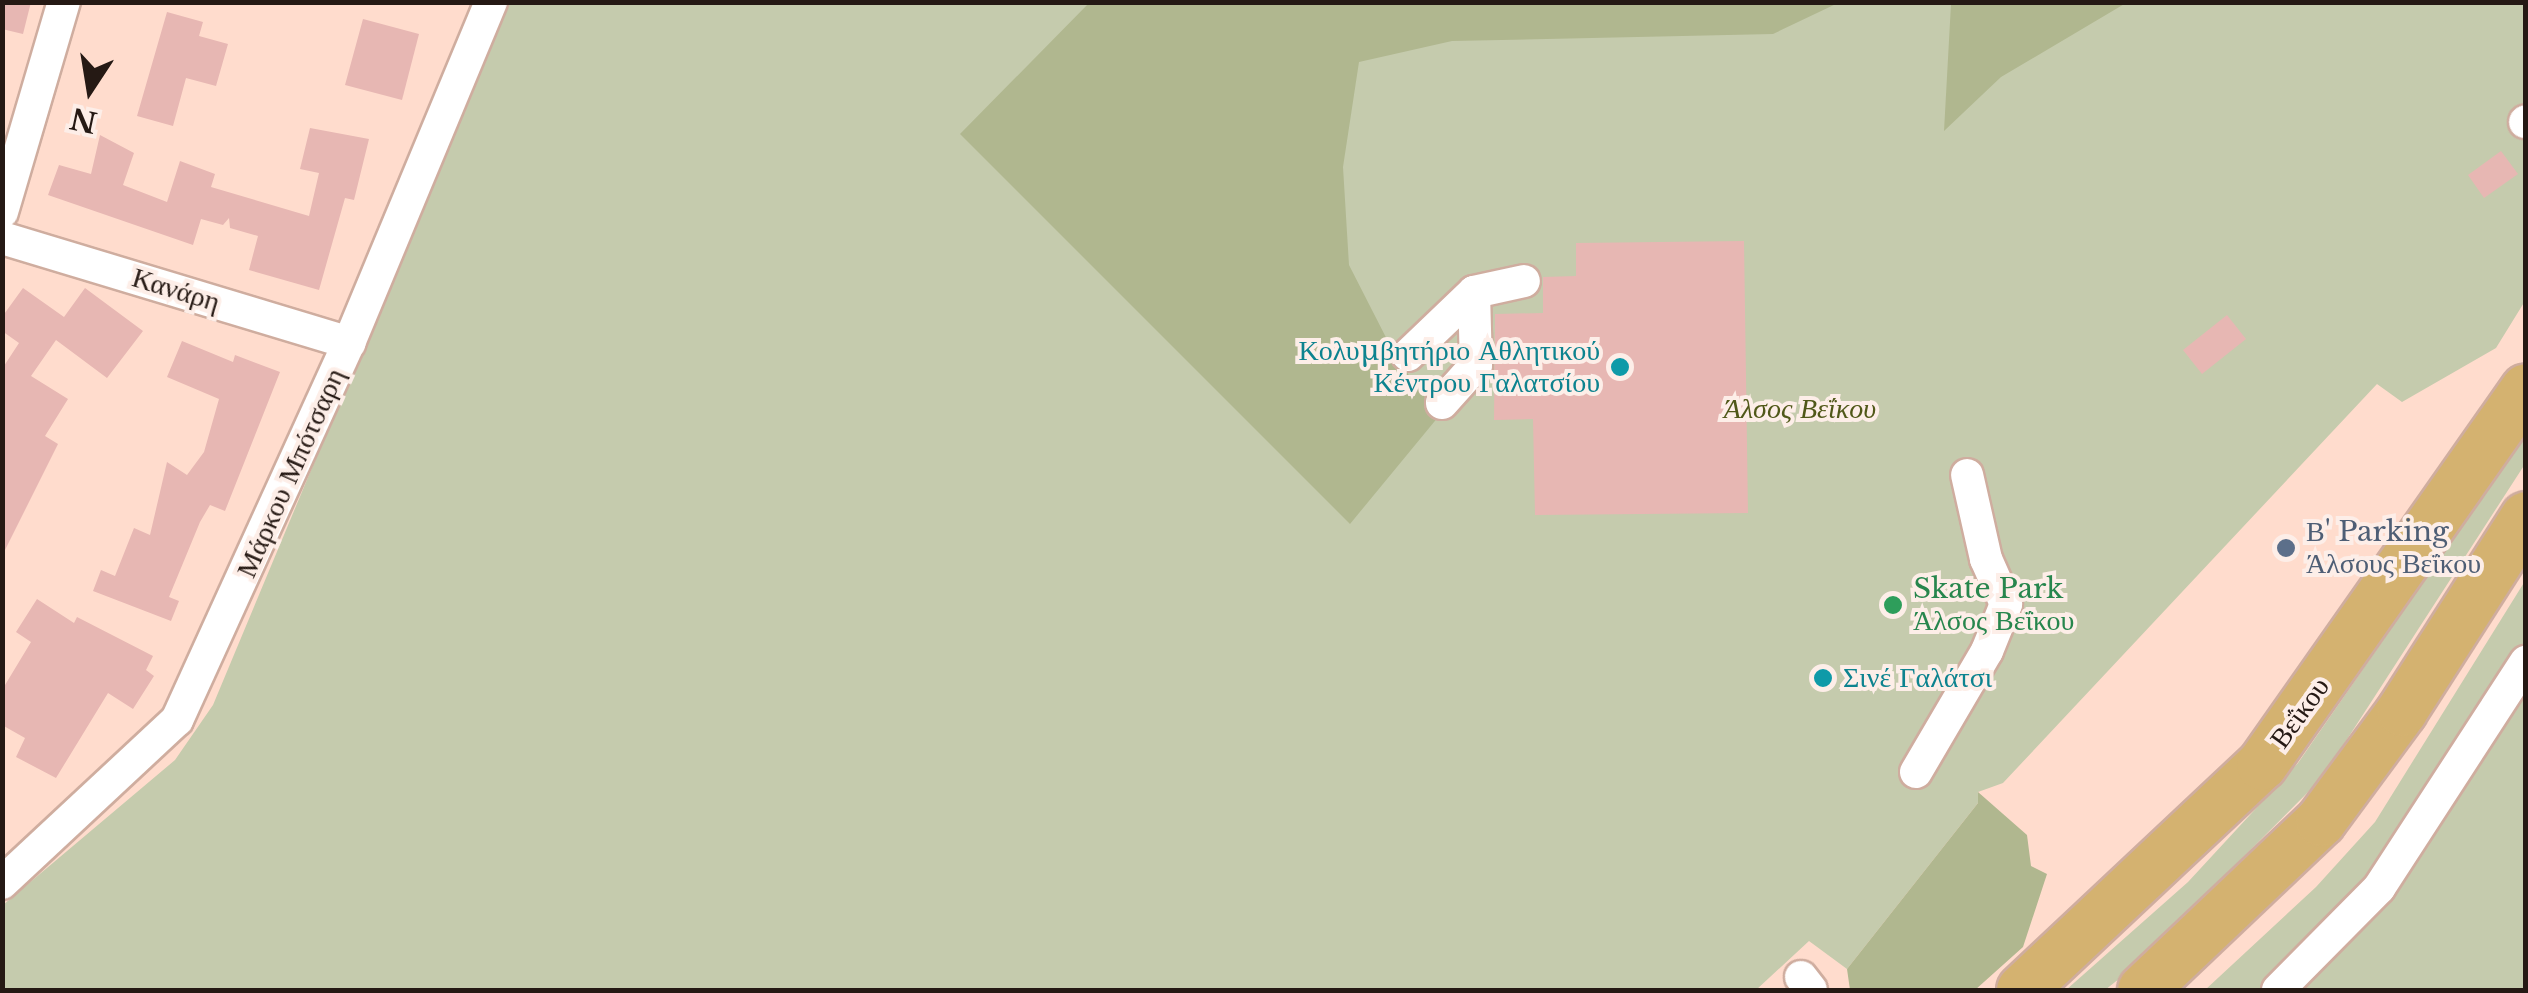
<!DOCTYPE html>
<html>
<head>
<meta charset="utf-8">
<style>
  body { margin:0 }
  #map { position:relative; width:2528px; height:993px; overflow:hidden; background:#ffdccd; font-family:"Libre Baskerville",serif }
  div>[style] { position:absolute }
  .green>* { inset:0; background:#c5cbad }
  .forest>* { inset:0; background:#b0b78f }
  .building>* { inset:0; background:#e7b7b3 }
  .roads { filter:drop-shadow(2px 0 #cfad9f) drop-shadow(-2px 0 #cfad9f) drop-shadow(0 2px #cfad9f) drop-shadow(0 -2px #cfad9f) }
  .street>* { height:32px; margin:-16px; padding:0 16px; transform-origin:16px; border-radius:16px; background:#fff }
  .primary>* { height:50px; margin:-25px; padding:0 25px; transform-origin:25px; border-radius:25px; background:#d4b270 }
  .dots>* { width:28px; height:28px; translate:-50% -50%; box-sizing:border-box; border:5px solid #fdeee8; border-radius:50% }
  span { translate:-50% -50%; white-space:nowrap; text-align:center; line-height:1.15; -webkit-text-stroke:8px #fdeee8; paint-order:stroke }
  .street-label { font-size:28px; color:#251914 }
  .culture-label { font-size:28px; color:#0d838f }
  .right { translate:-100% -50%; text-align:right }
  .left { translate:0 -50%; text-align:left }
  .park-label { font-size:28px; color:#505819; font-style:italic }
  .service-label { font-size:28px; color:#4e5e75 }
  .leisure-label { font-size:28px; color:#27864d }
  .frame { position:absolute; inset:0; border:5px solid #251914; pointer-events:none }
  .north { position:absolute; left:40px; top:40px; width:100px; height:100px; -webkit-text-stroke:8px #fdeee8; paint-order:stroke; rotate:192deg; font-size:28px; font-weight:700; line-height:40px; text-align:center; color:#251914 }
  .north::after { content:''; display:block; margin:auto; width:35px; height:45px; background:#251914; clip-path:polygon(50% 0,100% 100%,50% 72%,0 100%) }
</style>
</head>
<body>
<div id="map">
  <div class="green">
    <i style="clip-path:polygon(506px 3px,2525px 3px,2525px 301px,2496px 348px,2402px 402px,2377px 384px,2003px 783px,1978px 792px,1978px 803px,1847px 969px,1809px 941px,1756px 990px,3px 990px,3px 905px,175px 760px,213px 705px)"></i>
    <i style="clip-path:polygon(2525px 435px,2525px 464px,2322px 778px,2134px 967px,2105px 990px,2066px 990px,2188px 882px,2298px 763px)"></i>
    <i style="clip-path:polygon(2525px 581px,2525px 990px,2205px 990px,2316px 887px,2375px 822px)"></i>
  </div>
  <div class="forest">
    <i style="clip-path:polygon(1089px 3px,1838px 3px,1773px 34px,1452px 41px,1359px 62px,1343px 167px,1349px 265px,1397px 359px,1439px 416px,1350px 524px,960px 134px)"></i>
    <i style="clip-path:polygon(1860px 3px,2126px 3px,2001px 77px,1944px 131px,1951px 4px)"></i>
    <i style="clip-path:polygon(1978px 792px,2027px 835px,2031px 866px,2047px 874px,2023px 947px,1975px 990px,1850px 990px,1847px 969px,1978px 803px)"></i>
  </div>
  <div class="building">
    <i style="clip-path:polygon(2px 2px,31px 2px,23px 34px,2px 29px)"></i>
    <i style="clip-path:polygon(167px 12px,203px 22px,199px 36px,228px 44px,216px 86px,186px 78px,173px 126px,137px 116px)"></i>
    <i style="clip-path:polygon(363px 19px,419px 34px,402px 100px,345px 85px)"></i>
    <i style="clip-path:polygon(310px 128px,369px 139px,354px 200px,345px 198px,319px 290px,249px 270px,258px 236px,230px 228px,229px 218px,223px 225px,201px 219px,193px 245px,48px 195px,59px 165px,91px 174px,100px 135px,134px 153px,123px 185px,167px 202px,180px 161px,215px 174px,211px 187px,309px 216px,319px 173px,300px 169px)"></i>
    <i style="clip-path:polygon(2501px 151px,2518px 174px,2484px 198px,2468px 175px)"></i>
    <i style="clip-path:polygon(1744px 241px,1748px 513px,1535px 515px,1533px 419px,1494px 420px,1495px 314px,1543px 313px,1543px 277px,1576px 276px,1576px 243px)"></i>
    <i style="clip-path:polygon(23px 288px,64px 317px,85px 288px,143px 331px,107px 378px,56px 340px,31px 376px,68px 399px,45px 436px,58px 444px,2px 556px,2px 369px,19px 343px,2px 331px,2px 317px)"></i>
    <i style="clip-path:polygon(2227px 315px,2246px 339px,2202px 374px,2183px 350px)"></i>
    <i style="clip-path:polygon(182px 341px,233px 362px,235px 355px,280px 372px,225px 511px,210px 505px,200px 522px,169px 597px,179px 601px,171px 621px,93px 591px,101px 570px,115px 576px,134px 528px,150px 535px,167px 462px,187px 475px,204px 452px,219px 399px,167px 377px)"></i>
    <i style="clip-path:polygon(37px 599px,74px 623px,77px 617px,153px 656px,146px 670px,154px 676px,133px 709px,108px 693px,56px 778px,16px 757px,25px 738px,2px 725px,2px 690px,31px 642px,16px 632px)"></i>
  </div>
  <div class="roads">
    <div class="street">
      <i style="left:2525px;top:122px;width:1px;rotate:-45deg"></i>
      <i style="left:2px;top:212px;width:219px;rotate:-73.6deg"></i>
      <i style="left:2px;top:238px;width:363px;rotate:16.8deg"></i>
      <i style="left:1408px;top:355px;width:91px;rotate:-43.7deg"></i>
      <i style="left:1442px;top:403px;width:51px;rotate:-48.2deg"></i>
      <i style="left:1476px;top:365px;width:73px;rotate:-91.6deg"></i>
      <i style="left:1474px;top:292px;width:51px;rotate:-12.4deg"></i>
      <i style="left:1916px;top:772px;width:140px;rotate:-59.6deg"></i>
      <i style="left:1987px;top:651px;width:51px;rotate:-68deg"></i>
      <i style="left:2006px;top:604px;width:49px;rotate:-114deg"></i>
      <i style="left:1986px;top:559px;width:86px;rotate:-102.7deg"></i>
      <i style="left:2px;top:883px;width:239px;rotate:-43deg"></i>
      <i style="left:177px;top:720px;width:414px;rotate:-65.5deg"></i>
      <i style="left:349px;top:343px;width:369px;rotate:-67.4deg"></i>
      <i style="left:1801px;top:977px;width:16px;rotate:52deg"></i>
      <i style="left:2278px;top:990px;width:144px;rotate:-45.3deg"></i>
      <i style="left:2379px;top:888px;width:270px;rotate:-57deg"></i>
    </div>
    <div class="primary">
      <i style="left:2022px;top:990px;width:329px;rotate:-43.2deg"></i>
      <i style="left:2262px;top:765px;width:459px;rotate:-54.9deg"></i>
      <i style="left:2143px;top:990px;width:245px;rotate:-43.5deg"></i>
      <i style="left:2321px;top:821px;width:137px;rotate:-53.6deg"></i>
      <i style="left:2402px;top:711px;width:230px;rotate:-57.4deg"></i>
    </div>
  </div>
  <div class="dots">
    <i style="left:1620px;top:367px;background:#0f9aa8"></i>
    <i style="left:2286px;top:548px;background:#5c6f8a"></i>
    <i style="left:1893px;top:605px;background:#2e9e5b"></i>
    <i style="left:1823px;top:678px;background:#0f9aa8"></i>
  </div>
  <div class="street-label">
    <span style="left:176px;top:290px;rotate:17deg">Κανάρη</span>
    <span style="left:291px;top:473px;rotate:-66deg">Μάρκου Μπότσαρη</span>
    <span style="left:2300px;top:713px;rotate:-54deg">Βεΐκου</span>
  </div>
  <div class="culture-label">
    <span class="right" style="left:1600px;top:367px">Κολυμβητήριο Αθλητικού<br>Κέντρου Γαλατσίου</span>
    <span class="left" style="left:1843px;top:678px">Σινέ Γαλάτσι</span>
  </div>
  <div class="park-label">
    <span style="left:1800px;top:409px">Άλσος Βεΐκου</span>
  </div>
  <div class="service-label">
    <span class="left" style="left:2306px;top:548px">Β' Parking<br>Άλσους Βεΐκου</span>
  </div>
  <div class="leisure-label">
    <span class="left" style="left:1913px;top:605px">Skate Park<br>Άλσος Βεΐκου</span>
  </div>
  <div class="frame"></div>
  <div class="north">N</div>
</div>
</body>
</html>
